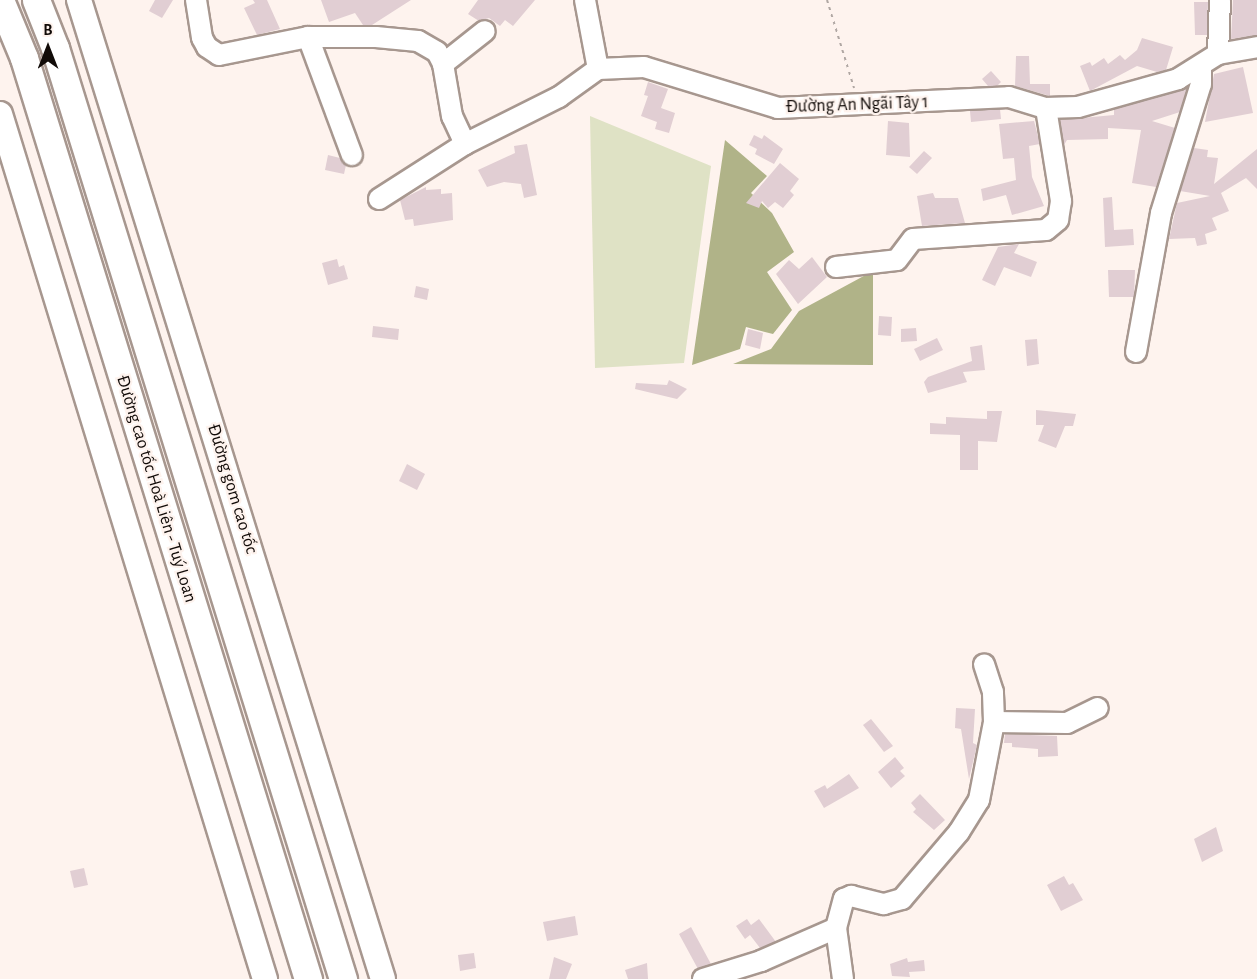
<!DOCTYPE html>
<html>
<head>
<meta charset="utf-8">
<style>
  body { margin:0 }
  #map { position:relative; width:1257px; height:979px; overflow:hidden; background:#fef3ee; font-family:"Alegreya Sans",sans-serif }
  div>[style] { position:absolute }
  .green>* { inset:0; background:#dfe2c5 }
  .forest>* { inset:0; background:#b0b388 }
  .building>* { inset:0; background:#e1ced3 }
  .path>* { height:2px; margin-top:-1px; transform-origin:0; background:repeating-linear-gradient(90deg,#b0a7a3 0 3px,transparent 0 7.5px) }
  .roads { filter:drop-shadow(2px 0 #a7978f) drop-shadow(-2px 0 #a7978f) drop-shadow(0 2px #a7978f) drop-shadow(0 -2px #a7978f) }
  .minor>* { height:20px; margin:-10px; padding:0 10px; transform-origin:10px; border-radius:10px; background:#fff }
  .major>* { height:24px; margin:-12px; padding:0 12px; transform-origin:12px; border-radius:12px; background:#fff }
  .highway>* { height:27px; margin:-13.5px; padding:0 13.5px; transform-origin:13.5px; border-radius:13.5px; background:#fff }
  span { translate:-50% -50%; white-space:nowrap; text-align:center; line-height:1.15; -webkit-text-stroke:4.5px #fef3ee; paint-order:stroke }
  .street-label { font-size:18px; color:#110b08 }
  .north { position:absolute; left:18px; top:18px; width:60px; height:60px; -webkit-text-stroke:4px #fef3ee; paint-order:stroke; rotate:0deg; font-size:16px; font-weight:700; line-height:24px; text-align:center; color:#110b08 }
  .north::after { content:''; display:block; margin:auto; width:21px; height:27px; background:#110b08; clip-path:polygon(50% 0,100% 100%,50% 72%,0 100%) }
</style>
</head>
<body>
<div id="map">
  <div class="green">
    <i style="clip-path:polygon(590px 116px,711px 166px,684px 363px,595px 368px)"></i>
  </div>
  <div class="forest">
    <i style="clip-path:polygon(725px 140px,767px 176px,751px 193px,772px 213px,794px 252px,767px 272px,792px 310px,773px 334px,746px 327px,740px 349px,692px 365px)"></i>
    <i style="clip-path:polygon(873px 271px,873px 365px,733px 364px,771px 349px,799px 311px)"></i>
  </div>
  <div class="building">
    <i style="clip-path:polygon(155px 0,173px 0,162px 18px,149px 11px)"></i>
    <i style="clip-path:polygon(253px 0,267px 0,280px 29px,257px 35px,244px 8px,255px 3px)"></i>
    <i style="clip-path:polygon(321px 0,411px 0,372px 25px,363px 25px,355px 13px,329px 22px)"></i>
    <i style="clip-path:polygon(478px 0,535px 0,513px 26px,505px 20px,500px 26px,489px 18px,479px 21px,468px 14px)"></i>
    <i style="clip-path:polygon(1233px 0,1257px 0,1257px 35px,1231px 39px)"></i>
    <i style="clip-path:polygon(1194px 2px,1208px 2px,1207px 35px,1195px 35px)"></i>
    <i style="clip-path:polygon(1142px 38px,1173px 47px,1166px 70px,1157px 72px,1137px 66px,1090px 91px,1080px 66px,1090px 62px,1092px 66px,1104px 58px,1108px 64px,1120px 55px,1125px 60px,1137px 50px)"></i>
    <i style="clip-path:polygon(1016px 56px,1029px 56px,1030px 84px,1050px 84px,1050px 96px,1015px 86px)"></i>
    <i style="clip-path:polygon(1243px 67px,1253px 113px,1205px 122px,1214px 74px)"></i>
    <i style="clip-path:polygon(991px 71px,1001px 82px,997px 86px,988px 86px,982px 79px)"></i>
    <i style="clip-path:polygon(648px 82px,668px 89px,661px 108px,675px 113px,669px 133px,655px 129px,657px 122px,641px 116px,648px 96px,644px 95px)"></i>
    <i style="clip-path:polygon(1187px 87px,1180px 112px,1152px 121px,1175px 128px,1156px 187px,1132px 183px,1141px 130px,1108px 128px,1108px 139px,1067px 140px,1064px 145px,1060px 120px,1114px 115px,1114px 109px)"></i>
    <i style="clip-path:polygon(1000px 109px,1001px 119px,971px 122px,970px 111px)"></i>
    <i style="clip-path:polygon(1033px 117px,1040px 144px,1029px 146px,1032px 177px,1044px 206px,1012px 215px,1006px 195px,983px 201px,981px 189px,1016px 180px,1014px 158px,1003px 159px,999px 124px,1034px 121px)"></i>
    <i style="clip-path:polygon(888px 121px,909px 123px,910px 157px,886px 155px)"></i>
    <i style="clip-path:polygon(754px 135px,762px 139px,764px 135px,783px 149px,774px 164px,755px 154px,757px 149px,749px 145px)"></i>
    <i style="clip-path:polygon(527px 144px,537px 195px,524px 198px,521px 184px,504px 182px,487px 187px,478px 170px,515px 153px,514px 146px)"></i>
    <i style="clip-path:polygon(1194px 148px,1208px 150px,1207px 157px,1218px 158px,1214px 184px,1257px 149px,1257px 189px,1246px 178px,1221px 193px,1229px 211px,1212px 218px,1217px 230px,1205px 234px,1207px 244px,1197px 246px,1195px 238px,1169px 239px,1177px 203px,1210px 196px,1180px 191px)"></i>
    <i style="clip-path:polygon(924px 151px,932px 158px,917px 174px,909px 167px)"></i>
    <i style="clip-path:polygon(328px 155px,340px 158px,346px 165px,344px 174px,325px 170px)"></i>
    <i style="clip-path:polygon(780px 163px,799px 179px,790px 191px,794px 195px,783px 208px,775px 202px,768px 208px,762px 201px,759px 208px,746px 203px)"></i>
    <i style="clip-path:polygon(426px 187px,426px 190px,441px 189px,441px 194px,452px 193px,453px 220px,414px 226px,413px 219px,405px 220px,400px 200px)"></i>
    <i style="clip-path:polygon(933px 193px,935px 198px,958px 198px,965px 223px,922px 226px,917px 196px)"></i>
    <i style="clip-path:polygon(1112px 197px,1114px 230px,1133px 229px,1134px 245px,1105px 247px,1103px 198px)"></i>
    <i style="clip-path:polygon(1019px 244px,1014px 253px,1037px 262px,1031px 277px,1004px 267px,995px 286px,982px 280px,998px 247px)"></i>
    <i style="clip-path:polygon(812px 257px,827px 277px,798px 304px,776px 274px,789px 260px,799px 269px)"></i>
    <i style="clip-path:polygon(337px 259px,339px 267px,344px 265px,348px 279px,328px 285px,322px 263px)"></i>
    <i style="clip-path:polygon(1108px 270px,1135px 270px,1134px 297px,1109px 297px)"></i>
    <i style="clip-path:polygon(416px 286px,429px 289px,427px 300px,414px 297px)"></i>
    <i style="clip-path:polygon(879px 316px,892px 317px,891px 336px,878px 335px)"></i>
    <i style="clip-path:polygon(373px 326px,399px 329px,398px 340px,372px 337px)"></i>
    <i style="clip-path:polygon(916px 328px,917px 341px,901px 342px,901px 329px)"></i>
    <i style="clip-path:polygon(748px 329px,763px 333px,760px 349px,745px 345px)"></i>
    <i style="clip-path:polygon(937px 338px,943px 350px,920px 361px,914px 349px)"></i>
    <i style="clip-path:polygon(1037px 339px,1039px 364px,1027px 366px,1025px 340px)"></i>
    <i style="clip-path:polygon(982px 345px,985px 370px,963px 372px,967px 382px,928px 393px,924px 382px,928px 377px,972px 361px,970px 347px)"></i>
    <i style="clip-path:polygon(669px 380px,687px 389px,677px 399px,635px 389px,636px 383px,667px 385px)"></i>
    <i style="clip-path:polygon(1036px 410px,1076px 414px,1073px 426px,1065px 426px,1056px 448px,1038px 441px,1044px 425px,1036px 425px)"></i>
    <i style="clip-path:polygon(987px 411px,1002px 411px,997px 442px,978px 441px,978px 470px,960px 470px,960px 435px,930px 434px,930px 423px,946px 424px,946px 417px,987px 419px)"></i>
    <i style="clip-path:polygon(407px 464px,425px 474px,417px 490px,399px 481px)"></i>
    <i style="clip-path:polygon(956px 708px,975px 709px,973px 743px,977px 745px,969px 779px,961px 729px,955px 728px)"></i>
    <i style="clip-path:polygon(871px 719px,893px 746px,884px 752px,863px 725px)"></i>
    <i style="clip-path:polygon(1005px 734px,1057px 736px,1058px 756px,1038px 757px,1038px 749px,1012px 747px,1012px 743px,1004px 743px)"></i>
    <i style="clip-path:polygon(895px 757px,904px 768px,900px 771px,905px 776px,891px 788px,878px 772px)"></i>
    <i style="clip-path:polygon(849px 774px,859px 788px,824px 808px,814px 791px,825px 785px,827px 789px)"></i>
    <i style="clip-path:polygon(920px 794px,945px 820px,934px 830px,913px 812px,916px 809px,911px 803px)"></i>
    <i style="clip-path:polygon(1216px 827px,1223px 851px,1202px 862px,1194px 839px)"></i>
    <i style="clip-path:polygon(84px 868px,88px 885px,74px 888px,70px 871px)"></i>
    <i style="clip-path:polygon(1064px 876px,1069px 885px,1073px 883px,1083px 900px,1061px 911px,1047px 885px)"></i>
    <i style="clip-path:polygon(575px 916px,578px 935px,547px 941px,543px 922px)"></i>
    <i style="clip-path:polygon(747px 919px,751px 925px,759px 919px,776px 942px,760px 948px,750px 935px,745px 939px,736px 926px)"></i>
    <i style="clip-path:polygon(691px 927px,711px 964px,698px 969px,679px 934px)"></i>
    <i style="clip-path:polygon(474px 953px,476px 968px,460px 971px,458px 955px)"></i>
    <i style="clip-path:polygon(554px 957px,572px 964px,566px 979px,549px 979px)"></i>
    <i style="clip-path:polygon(907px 958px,908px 962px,924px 960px,925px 971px,909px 972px,910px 977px,892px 976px,890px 964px)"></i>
    <i style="clip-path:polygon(647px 963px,648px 979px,628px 979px,625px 970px)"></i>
  </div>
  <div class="path">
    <i style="left:827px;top:0;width:92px;rotate:72.9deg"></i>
  </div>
  <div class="roads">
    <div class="minor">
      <i style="left:196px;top:0;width:38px;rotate:81deg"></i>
      <i style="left:202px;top:38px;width:10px;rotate:61deg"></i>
      <i style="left:207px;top:47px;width:14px;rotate:34deg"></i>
      <i style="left:219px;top:55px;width:91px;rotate:-11.4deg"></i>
      <i style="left:308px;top:37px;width:68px"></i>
      <i style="left:376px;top:37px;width:42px;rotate:5.4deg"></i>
      <i style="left:418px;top:41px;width:22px;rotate:30deg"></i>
      <i style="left:437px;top:52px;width:13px;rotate:63deg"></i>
      <i style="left:443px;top:64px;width:53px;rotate:-38.2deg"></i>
      <i style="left:585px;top:0;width:70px;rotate:79.3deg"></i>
      <i style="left:308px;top:37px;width:126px;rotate:69.6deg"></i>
      <i style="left:1218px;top:54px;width:54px;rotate:-87.9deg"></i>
      <i style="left:443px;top:64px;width:53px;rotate:80.2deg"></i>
      <i style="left:452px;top:116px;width:31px;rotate:65deg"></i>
      <i style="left:379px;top:199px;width:102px;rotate:-32.6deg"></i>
      <i style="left:465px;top:144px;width:105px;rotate:-26.6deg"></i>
      <i style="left:559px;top:97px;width:48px;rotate:-35.7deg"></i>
      <i style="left:598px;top:69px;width:46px;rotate:-2.5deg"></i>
      <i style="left:644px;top:67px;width:140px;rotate:17deg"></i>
      <i style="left:778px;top:108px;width:231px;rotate:-2.7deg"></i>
      <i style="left:1009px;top:97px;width:39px;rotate:17deg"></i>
      <i style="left:1046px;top:108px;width:32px;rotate:-2deg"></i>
      <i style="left:1078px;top:107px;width:104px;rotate:-15.6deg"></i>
      <i style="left:1178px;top:79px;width:47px;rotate:-32deg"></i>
      <i style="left:1218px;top:54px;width:40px;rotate:-10deg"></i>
      <i style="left:836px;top:267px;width:61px;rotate:-6.5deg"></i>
      <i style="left:897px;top:260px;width:26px;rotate:-53deg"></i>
      <i style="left:913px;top:239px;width:133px;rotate:-3.9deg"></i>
      <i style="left:1046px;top:230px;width:16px;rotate:-40deg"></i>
      <i style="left:1058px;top:220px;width:19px;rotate:-81deg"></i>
      <i style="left:1061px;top:201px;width:94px;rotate:-99.2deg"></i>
      <i style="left:1136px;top:352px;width:141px;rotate:-79.8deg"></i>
      <i style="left:1161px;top:213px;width:135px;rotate:-72.8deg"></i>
      <i style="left:1201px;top:84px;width:19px;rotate:-90deg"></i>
      <i style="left:994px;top:722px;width:73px;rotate:0.8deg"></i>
      <i style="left:1067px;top:723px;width:34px;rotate:-26deg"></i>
      <i style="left:703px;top:979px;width:61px;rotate:-17.2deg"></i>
      <i style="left:761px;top:961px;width:82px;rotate:-23.7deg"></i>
      <i style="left:843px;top:979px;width:51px;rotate:-97.8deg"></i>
      <i style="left:836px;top:928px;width:30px;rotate:-75deg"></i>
      <i style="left:844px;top:899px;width:8px;rotate:-23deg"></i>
      <i style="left:851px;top:896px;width:34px;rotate:14deg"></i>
      <i style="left:884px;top:904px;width:19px;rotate:-16deg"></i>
      <i style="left:902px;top:899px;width:88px;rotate:-49.6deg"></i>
      <i style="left:959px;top:832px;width:38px;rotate:-58deg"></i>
      <i style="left:979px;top:800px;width:79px;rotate:-79.1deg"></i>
      <i style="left:994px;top:722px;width:30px;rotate:-92deg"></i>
      <i style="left:993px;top:692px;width:29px;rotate:-108deg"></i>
    </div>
    <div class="major">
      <i style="left:79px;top:0;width:1025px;rotate:72.75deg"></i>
      <i style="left:0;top:114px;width:905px;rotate:72.97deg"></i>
    </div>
    <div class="highway">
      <i style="left:0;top:0;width:63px;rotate:67.5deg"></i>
      <i style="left:24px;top:58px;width:964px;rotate:72.86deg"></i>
      <i style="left:36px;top:0;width:52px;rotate:68.4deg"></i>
      <i style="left:55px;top:48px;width:975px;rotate:72.81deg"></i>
    </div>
  </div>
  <div class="street-label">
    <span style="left:857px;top:105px;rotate:-2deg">Đường An Ngãi Tây 1</span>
    <span style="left:156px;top:489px;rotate:73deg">Đường cao tốc Hoà Liên - Tuý Loan</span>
    <span style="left:232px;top:489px;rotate:73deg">Đường gom cao tốc</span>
  </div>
  <div class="north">B</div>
</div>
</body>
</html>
